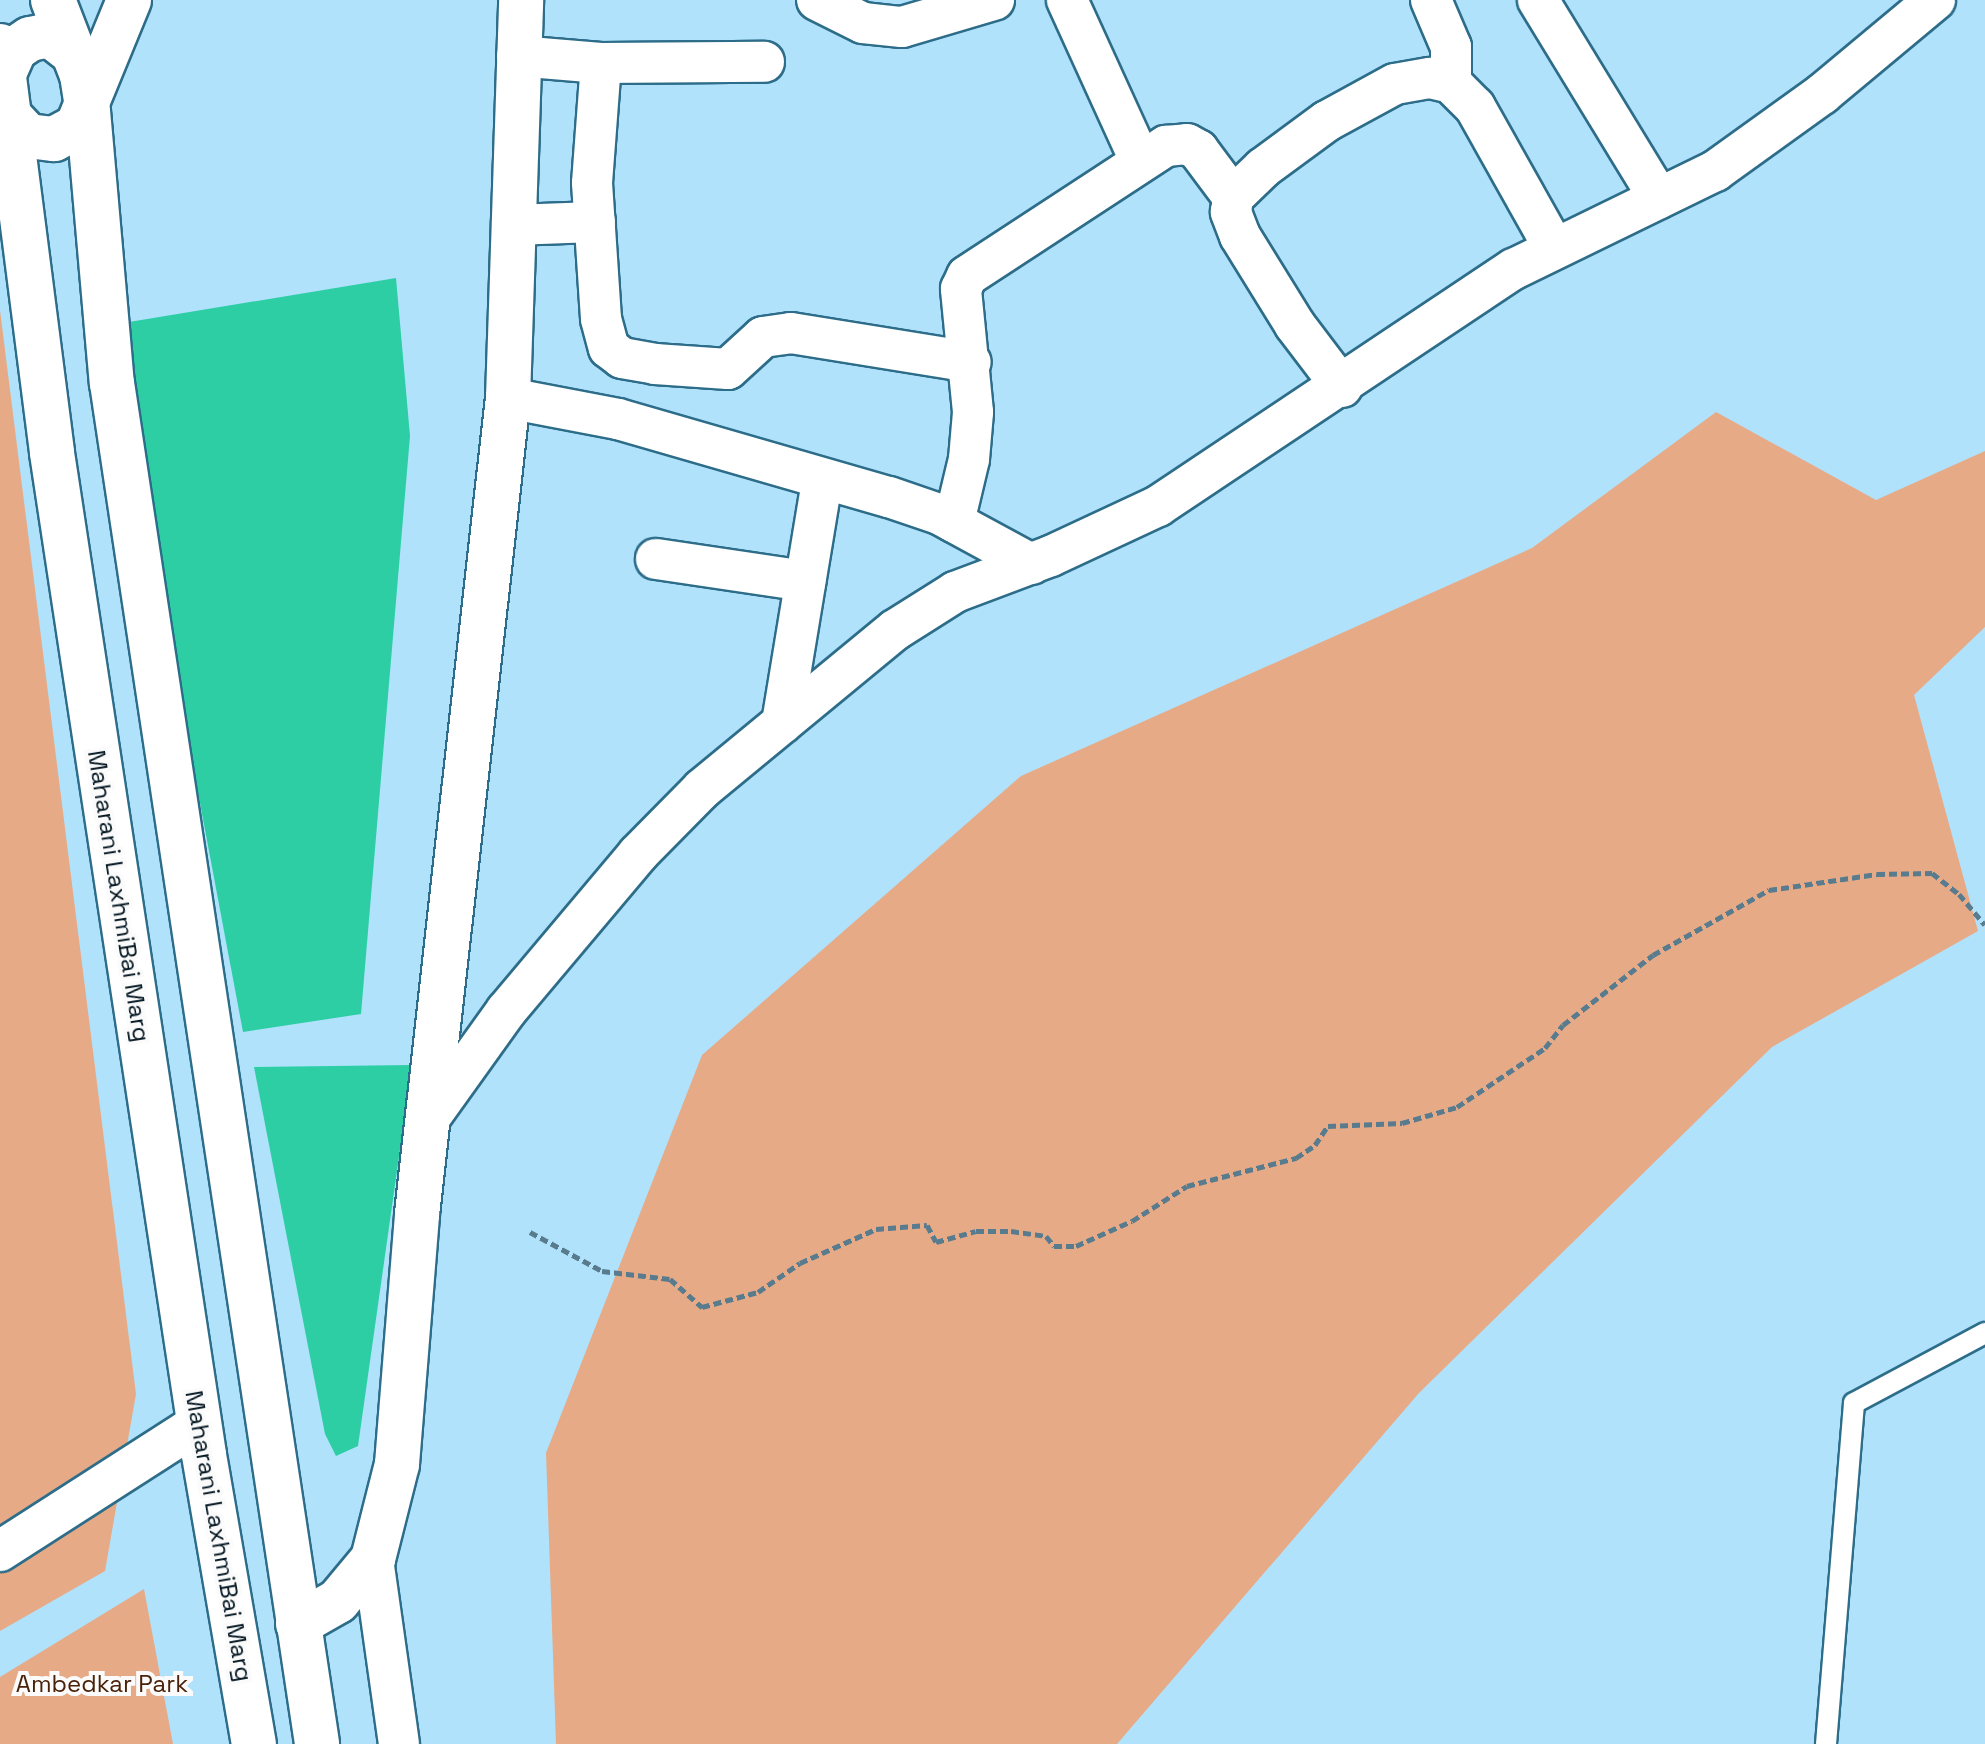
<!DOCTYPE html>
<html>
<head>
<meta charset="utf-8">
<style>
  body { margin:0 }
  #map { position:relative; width:1985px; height:1744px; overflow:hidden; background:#b0e2fc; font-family:"Space Grotesk",sans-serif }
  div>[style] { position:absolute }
  .green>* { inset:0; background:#e7aa87 }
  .building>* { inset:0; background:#2dcea4 }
  .path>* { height:5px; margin-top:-2.5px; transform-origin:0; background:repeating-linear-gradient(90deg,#587b8e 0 8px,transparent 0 12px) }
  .roads { filter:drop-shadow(2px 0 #2d6d89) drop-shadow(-2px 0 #2d6d89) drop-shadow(0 2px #2d6d89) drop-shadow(0 -2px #2d6d89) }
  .lane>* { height:20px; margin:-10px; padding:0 10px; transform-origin:10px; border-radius:10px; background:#fff }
  .street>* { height:40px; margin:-20px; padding:0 20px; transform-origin:20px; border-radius:20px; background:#fff }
  .secondary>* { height:44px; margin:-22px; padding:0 22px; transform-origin:22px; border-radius:22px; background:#fff }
  .primary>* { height:44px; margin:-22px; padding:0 22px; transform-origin:22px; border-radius:22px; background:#fff }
  .highway>* { height:44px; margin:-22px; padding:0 22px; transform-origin:22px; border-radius:22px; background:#fff }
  span { translate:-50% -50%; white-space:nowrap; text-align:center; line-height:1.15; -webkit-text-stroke:8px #fbfbfb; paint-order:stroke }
  .street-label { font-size:24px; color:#00141f }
  .park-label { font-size:24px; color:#492209 }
</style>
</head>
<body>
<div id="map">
  <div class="green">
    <i style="clip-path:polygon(0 310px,136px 1394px,105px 1571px,0 1631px)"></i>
    <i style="clip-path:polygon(1716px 412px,1876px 500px,1985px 451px,1985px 627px,1914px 695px,1978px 931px,1772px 1047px,1419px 1393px,1117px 1744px,556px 1744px,546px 1453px,702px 1055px,1021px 776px,1532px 548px)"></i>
    <i style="clip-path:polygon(144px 1589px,173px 1744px,0 1744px,0 1677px)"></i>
  </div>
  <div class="building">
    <i style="clip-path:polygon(396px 278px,410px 436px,361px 1014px,243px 1032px,141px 489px,129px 322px)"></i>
    <i style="clip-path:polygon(412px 1065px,358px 1446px,336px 1456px,325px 1434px,254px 1067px)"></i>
  </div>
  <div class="path">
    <i style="left:530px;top:1232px;width:82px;rotate:28.4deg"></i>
    <i style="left:602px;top:1271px;width:68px;rotate:6.7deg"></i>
    <i style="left:670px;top:1279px;width:43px;rotate:41.2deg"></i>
    <i style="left:702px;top:1307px;width:58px;rotate:-15deg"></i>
    <i style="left:758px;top:1292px;width:51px;rotate:-34.6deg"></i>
    <i style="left:800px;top:1263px;width:83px;rotate:-24.1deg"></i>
    <i style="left:876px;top:1229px;width:51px;rotate:-4.5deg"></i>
    <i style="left:927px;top:1225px;width:19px;rotate:62deg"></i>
    <i style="left:936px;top:1242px;width:41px;rotate:-15.4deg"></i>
    <i style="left:976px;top:1231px;width:35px"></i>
    <i style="left:1011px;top:1231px;width:35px;rotate:8deg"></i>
    <i style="left:1046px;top:1236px;width:13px;rotate:51deg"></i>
    <i style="left:1054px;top:1246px;width:22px"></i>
    <i style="left:1076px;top:1246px;width:61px;rotate:-24.1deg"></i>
    <i style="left:1132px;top:1221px;width:65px;rotate:-32.5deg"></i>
    <i style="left:1187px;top:1186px;width:113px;rotate:-14.4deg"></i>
    <i style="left:1296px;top:1158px;width:23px;rotate:-34deg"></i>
    <i style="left:1315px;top:1145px;width:23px;rotate:-56deg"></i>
    <i style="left:1328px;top:1126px;width:74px;rotate:-2.3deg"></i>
    <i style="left:1402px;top:1123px;width:57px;rotate:-16.2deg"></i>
    <i style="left:1457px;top:1107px;width:106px;rotate:-33.8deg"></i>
    <i style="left:1545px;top:1048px;width:29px;rotate:-52deg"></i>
    <i style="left:1563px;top:1025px;width:114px;rotate:-37.9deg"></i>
    <i style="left:1653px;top:955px;width:133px;rotate:-29.3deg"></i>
    <i style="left:1769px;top:890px;width:109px;rotate:-8.4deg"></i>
    <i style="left:1877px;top:874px;width:55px;rotate:-1deg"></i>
    <i style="left:1932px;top:873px;width:34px;rotate:38deg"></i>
    <i style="left:1959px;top:894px;width:40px;rotate:50deg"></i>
  </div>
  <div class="roads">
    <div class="lane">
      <i style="left:1826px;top:1744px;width:342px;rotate:-85.3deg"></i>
      <i style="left:1854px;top:1403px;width:149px;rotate:-28.1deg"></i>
    </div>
    <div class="street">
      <i style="left:817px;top:0;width:51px;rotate:26.6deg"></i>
      <i style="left:863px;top:23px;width:39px;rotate:6deg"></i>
      <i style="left:902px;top:27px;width:96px;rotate:-16.4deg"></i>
      <i style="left:1067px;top:0;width:176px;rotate:65.5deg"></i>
      <i style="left:1431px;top:0;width:51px;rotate:66.9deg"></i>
      <i style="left:1451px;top:47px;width:36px;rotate:90deg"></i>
      <i style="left:1538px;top:0;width:232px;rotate:58.6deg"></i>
      <i style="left:517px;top:56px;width:84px;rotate:4.8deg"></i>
      <i style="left:601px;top:63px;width:163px;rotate:-0.4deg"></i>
      <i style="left:601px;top:63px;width:120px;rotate:94.3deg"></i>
      <i style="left:592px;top:183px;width:136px;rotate:86.2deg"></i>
      <i style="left:601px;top:319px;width:30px;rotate:75deg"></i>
      <i style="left:609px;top:348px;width:16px;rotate:38deg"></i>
      <i style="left:622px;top:358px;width:34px;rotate:10deg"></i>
      <i style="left:655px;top:364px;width:73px;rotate:3.9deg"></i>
      <i style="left:728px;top:369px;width:47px;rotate:-42.4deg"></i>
      <i style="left:763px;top:337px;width:28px;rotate:-8deg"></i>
      <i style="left:791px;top:333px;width:182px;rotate:9.2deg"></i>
      <i style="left:512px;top:225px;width:83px;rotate:-2.1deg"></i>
      <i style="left:1342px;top:387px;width:78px;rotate:-127.2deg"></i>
      <i style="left:1295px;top:325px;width:105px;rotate:-121.7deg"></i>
      <i style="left:1240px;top:236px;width:26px;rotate:-111deg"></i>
      <i style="left:1231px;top:212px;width:15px;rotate:-82deg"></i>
      <i style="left:1233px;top:197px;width:42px;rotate:-44deg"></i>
      <i style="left:1263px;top:168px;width:79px;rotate:-36.3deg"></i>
      <i style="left:1327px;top:121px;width:77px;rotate:-28.6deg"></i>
      <i style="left:1395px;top:84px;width:36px;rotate:-10deg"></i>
      <i style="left:1430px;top:78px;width:22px;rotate:13deg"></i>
      <i style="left:1451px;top:83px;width:34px;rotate:45deg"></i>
      <i style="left:1475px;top:107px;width:159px;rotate:60.7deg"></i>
      <i style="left:508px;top:398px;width:112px;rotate:10.8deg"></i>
      <i style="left:618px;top:419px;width:282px;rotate:16.1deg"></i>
      <i style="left:889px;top:497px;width:53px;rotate:18.8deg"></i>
      <i style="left:939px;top:514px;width:105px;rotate:28.5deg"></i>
      <i style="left:954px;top:522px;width:65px;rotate:-76.6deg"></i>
      <i style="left:969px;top:459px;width:47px;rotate:-85.1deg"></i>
      <i style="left:973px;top:412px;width:124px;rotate:-95.6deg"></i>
      <i style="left:961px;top:289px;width:14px;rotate:-65deg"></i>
      <i style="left:967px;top:276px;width:238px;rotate:-33.2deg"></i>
      <i style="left:1166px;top:146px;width:21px;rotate:-5deg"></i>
      <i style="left:1187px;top:144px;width:13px;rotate:29deg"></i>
      <i style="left:1198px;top:150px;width:59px;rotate:53.3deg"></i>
      <i style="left:656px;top:559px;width:151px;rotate:8.4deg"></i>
      <i style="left:782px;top:723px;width:245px;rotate:-80.6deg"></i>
      <i style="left:428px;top:1120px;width:134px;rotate:-54.4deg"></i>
      <i style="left:506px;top:1011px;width:205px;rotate:-49.9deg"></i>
      <i style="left:638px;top:854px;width:91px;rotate:-45.4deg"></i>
      <i style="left:702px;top:789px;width:250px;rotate:-39.5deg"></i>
      <i style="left:895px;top:630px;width:71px;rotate:-32.3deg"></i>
      <i style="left:955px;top:592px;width:103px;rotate:-20.6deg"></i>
      <i style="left:1051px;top:556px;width:118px;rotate:-25deg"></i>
      <i style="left:1158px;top:506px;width:428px;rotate:-33.7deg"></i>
      <i style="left:1514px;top:269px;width:224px;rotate:-26deg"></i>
      <i style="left:1715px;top:171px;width:132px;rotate:-35.7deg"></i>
      <i style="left:1822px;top:94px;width:147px;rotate:-39.8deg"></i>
      <i style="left:0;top:1551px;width:237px;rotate:-32.7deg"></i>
      <i style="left:373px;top:1559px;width:187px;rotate:82deg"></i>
    </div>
    <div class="secondary">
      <i style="left:12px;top:119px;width:23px;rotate:47deg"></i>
      <i style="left:28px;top:136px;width:26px;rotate:7deg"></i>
      <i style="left:54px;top:139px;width:26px;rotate:-28deg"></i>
      <i style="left:77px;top:127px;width:137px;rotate:-67.7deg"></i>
      <i style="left:298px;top:1624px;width:46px;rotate:-29.9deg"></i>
      <i style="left:338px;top:1601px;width:55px;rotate:-50.2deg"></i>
      <i style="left:373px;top:1559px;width:98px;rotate:-75.8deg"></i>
      <i style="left:397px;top:1464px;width:251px;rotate:-85.4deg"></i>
      <i style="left:417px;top:1214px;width:821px;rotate:-83.64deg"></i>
      <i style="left:508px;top:398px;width:398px;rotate:-88.1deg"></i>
    </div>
    <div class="primary">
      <i style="left:53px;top:0;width:80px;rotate:68.9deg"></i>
      <i style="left:82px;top:75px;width:36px;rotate:81deg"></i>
      <i style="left:88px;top:111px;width:273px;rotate:85deg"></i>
      <i style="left:112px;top:383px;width:1376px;rotate:81.43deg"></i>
      <i style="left:0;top:46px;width:410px;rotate:82.7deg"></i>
      <i style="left:52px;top:453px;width:1013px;rotate:81.37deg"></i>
      <i style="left:204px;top:1455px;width:293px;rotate:80.2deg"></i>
    </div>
    <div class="highway">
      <i style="left:6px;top:69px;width:22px;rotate:-66deg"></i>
      <i style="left:15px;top:49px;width:18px;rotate:-34deg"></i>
      <i style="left:30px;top:39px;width:20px;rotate:-11deg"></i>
      <i style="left:50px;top:35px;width:28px;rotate:38deg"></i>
    </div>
  </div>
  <div class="street-label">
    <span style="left:119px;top:896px;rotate:81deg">Maharani LaxhmiBai Marg</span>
    <span style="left:219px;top:1536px;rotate:80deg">Maharani LaxhmiBai Marg</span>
  </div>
  <div class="park-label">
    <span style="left:102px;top:1684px">Ambedkar Park</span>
  </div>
</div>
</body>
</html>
